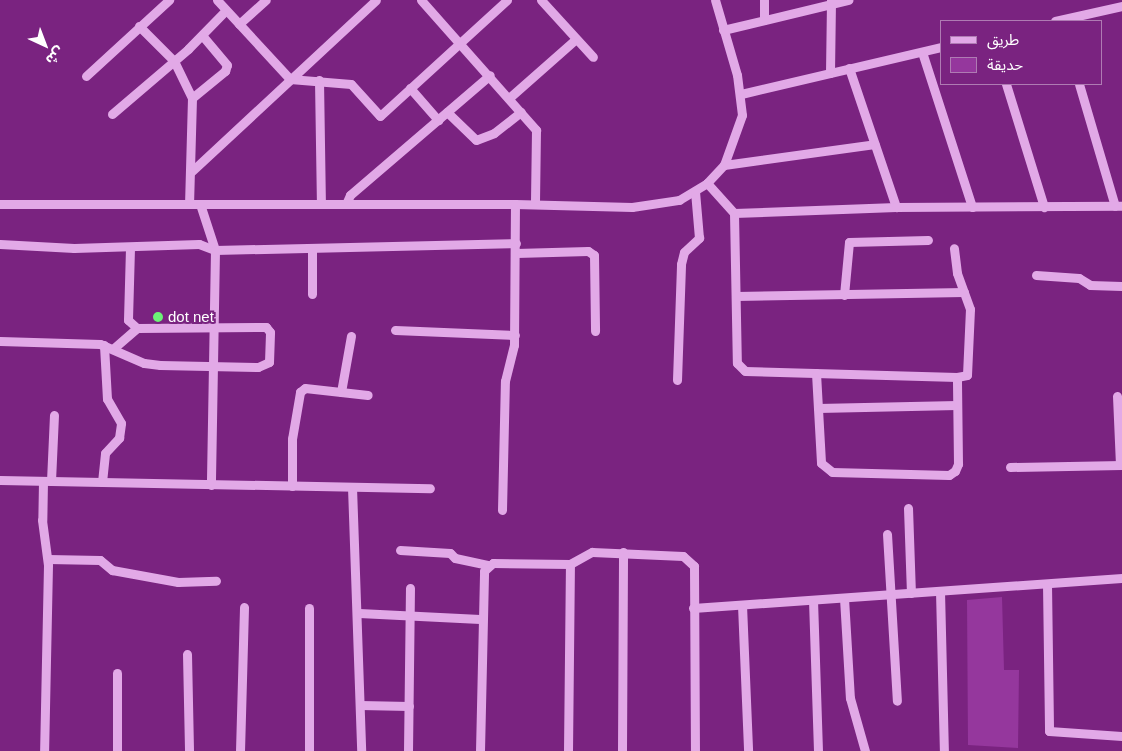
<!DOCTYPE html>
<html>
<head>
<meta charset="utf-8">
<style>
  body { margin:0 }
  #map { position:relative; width:1122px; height:751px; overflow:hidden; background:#7a2380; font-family:Helvetica,"Noto Sans Arabic",sans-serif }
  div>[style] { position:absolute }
  .green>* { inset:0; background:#95379d }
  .minor>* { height:9px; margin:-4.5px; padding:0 4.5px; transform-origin:4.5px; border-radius:4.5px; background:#e2a9e7 }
  .dots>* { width:14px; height:14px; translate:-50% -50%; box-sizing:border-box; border:2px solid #7a2380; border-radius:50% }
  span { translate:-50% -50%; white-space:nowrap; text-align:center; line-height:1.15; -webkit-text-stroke:4px #7a2380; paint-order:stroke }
  .poi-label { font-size:15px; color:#fff }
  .left { translate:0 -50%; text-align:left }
  .legend { position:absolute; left:940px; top:20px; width:162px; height:65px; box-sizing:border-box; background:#7a2380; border:1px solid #af7bb3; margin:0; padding:6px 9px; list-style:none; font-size:15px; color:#fff }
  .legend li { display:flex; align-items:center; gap:10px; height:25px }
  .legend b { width:25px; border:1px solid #af7bb3 }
  .north { position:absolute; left:20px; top:20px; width:50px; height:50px; -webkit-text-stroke:4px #7a2380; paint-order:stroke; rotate:137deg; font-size:14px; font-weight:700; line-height:20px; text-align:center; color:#fff }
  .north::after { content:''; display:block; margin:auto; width:18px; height:22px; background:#fff; clip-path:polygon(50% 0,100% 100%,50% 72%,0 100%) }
</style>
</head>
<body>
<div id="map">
  <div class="green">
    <i style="clip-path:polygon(1002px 597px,1004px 670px,1019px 670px,1018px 748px,968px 745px,967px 600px)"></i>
  </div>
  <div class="minor">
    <i style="left:217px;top:0;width:108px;rotate:47.3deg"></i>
    <i style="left:290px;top:79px;width:61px;rotate:4.7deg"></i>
    <i style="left:351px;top:84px;width:43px;rotate:47.8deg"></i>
    <i style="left:380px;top:116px;width:172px;rotate:-42.4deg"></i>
    <i style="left:421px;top:0;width:174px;rotate:48.5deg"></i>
    <i style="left:536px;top:130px;width:74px;rotate:90.8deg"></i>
    <i style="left:541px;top:0;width:77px;rotate:47.6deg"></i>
    <i style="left:764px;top:20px;width:20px;rotate:-90deg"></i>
    <i style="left:1055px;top:21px;width:69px;rotate:-12.6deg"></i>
    <i style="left:239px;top:24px;width:36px;rotate:-42deg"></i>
    <i style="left:139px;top:26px;width:49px;rotate:45deg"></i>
    <i style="left:174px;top:61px;width:41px;rotate:64.1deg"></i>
    <i style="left:192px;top:98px;width:106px;rotate:91.6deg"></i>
    <i style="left:723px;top:30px;width:129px;rotate:-13.5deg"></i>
    <i style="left:922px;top:52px;width:163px;rotate:72.1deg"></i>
    <i style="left:849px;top:68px;width:147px;rotate:71.3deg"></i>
    <i style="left:830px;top:73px;width:73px;rotate:-89.2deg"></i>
    <i style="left:86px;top:76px;width:113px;rotate:-42.5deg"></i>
    <i style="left:319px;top:80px;width:124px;rotate:89.1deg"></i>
    <i style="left:1006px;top:84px;width:129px;rotate:72.8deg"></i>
    <i style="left:1079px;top:84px;width:127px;rotate:73.6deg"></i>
    <i style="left:410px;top:88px;width:43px;rotate:48.8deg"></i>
    <i style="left:741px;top:94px;width:205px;rotate:-13.2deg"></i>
    <i style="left:192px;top:98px;width:43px;rotate:-39.3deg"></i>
    <i style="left:225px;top:71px;width:6px;rotate:-72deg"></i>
    <i style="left:227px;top:65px;width:39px;rotate:-130deg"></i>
    <i style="left:509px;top:98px;width:89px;rotate:-41.4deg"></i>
    <i style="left:447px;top:112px;width:40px;rotate:44deg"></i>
    <i style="left:476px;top:140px;width:19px;rotate:-21deg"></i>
    <i style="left:494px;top:133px;width:34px;rotate:-38deg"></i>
    <i style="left:112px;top:114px;width:100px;rotate:-40.5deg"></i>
    <i style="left:188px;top:49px;width:54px;rotate:-45.7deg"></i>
    <i style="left:724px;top:165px;width:152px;rotate:-7.9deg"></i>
    <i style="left:192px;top:171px;width:251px;rotate:-42.9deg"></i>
    <i style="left:707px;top:183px;width:40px;rotate:48deg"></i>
    <i style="left:734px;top:213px;width:162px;rotate:-2.1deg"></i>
    <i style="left:896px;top:207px;width:226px;rotate:-0.3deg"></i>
    <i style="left:0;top:204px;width:515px"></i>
    <i style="left:515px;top:204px;width:117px;rotate:1.5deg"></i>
    <i style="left:632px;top:207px;width:48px;rotate:-8.5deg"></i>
    <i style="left:679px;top:200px;width:33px;rotate:-31deg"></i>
    <i style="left:707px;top:183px;width:25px;rotate:-47deg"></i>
    <i style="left:724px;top:165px;width:53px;rotate:-70.2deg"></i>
    <i style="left:742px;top:115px;width:40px;rotate:-97.1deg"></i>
    <i style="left:737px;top:75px;width:78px;rotate:-106.3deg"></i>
    <i style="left:200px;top:204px;width:48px;rotate:71.9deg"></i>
    <i style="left:215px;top:250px;width:235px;rotate:91deg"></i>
    <i style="left:346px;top:204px;width:10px;rotate:-66deg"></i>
    <i style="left:350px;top:195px;width:184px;rotate:-40.6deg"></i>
    <i style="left:734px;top:213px;width:150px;rotate:88.9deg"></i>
    <i style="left:737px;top:363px;width:11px;rotate:45deg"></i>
    <i style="left:745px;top:371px;width:212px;rotate:1.6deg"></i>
    <i style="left:957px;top:377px;width:10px;rotate:-11deg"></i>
    <i style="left:967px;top:375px;width:66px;rotate:-87.4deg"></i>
    <i style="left:970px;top:309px;width:38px;rotate:-110deg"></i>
    <i style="left:957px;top:273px;width:25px;rotate:-97deg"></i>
    <i style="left:0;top:244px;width:74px;rotate:3.1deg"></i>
    <i style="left:74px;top:248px;width:125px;rotate:-1.8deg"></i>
    <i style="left:199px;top:244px;width:17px;rotate:21deg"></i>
    <i style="left:215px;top:250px;width:301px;rotate:-1.3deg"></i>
    <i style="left:130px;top:248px;width:72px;rotate:91.6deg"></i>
    <i style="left:128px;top:320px;width:12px;rotate:42deg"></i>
    <i style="left:312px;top:248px;width:46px;rotate:90deg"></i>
    <i style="left:516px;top:253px;width:72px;rotate:-1.6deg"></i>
    <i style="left:588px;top:251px;width:7px;rotate:34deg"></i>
    <i style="left:594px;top:255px;width:76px;rotate:89.2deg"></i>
    <i style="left:1036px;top:275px;width:43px;rotate:4deg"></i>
    <i style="left:1079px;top:278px;width:13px;rotate:32deg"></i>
    <i style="left:1090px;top:285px;width:32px;rotate:2deg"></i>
    <i style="left:844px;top:295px;width:53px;rotate:-84.6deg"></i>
    <i style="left:849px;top:242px;width:79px;rotate:-1.5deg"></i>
    <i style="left:736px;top:296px;width:228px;rotate:-1deg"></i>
    <i style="left:395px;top:330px;width:120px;rotate:2.4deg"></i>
    <i style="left:0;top:341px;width:100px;rotate:1.7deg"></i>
    <i style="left:100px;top:344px;width:48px;rotate:23.4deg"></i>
    <i style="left:144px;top:363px;width:16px;rotate:7deg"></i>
    <i style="left:160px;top:365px;width:98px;rotate:1.2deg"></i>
    <i style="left:258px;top:367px;width:12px;rotate:-24deg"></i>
    <i style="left:269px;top:362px;width:30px;rotate:-88deg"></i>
    <i style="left:270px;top:332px;width:6px;rotate:-129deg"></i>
    <i style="left:266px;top:327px;width:129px;rotate:179.6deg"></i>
    <i style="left:137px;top:328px;width:30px;rotate:139deg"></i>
    <i style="left:816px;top:373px;width:90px;rotate:86.8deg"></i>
    <i style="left:821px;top:463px;width:14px;rotate:39deg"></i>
    <i style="left:832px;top:472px;width:117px;rotate:1.5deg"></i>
    <i style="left:949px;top:475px;width:7px;rotate:-34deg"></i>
    <i style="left:955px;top:471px;width:8px;rotate:-67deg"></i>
    <i style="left:958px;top:464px;width:87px;rotate:-90.7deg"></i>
    <i style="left:677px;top:380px;width:116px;rotate:-88deg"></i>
    <i style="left:681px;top:264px;width:12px;rotate:-76deg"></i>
    <i style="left:684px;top:252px;width:21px;rotate:-43deg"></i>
    <i style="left:699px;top:238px;width:47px;rotate:-94.9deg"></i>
    <i style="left:341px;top:392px;width:57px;rotate:-79.9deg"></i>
    <i style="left:1117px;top:396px;width:69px;rotate:87.5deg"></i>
    <i style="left:818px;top:408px;width:139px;rotate:-1.2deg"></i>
    <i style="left:1010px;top:467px;width:112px;rotate:-1deg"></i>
    <i style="left:0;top:480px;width:430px;rotate:1.1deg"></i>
    <i style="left:43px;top:481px;width:39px;rotate:91deg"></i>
    <i style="left:42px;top:520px;width:45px;rotate:82.4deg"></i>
    <i style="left:48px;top:565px;width:186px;rotate:91.2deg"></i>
    <i style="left:51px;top:481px;width:66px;rotate:-87.4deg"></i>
    <i style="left:102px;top:482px;width:29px;rotate:-84deg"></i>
    <i style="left:105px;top:453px;width:21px;rotate:-47deg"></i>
    <i style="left:119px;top:438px;width:15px;rotate:-82deg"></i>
    <i style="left:121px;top:423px;width:28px;rotate:-120deg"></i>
    <i style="left:107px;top:399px;width:54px;rotate:-93.2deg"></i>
    <i style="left:292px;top:486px;width:47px;rotate:-90deg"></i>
    <i style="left:292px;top:439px;width:48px;rotate:-80.3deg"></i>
    <i style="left:300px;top:392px;width:6px;rotate:-39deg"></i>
    <i style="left:305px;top:388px;width:63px;rotate:6.3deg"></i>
    <i style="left:352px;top:487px;width:264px;rotate:88deg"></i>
    <i style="left:908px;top:508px;width:85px;rotate:88deg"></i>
    <i style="left:502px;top:510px;width:129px;rotate:-88.7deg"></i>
    <i style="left:505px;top:381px;width:37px;rotate:-76deg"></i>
    <i style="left:514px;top:345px;width:141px;rotate:-89.6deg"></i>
    <i style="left:887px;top:534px;width:167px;rotate:86.6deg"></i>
    <i style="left:400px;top:550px;width:50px;rotate:3.4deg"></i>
    <i style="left:450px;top:553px;width:7px;rotate:45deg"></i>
    <i style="left:455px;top:558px;width:33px;rotate:12deg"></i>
    <i style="left:48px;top:559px;width:52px;rotate:1.1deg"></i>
    <i style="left:100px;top:560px;width:16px;rotate:40deg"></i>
    <i style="left:112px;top:570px;width:67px;rotate:10.3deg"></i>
    <i style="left:178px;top:582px;width:38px;rotate:-2deg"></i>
    <i style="left:1047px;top:584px;width:147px;rotate:89.2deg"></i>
    <i style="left:1049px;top:731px;width:73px;rotate:3.9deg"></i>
    <i style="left:940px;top:591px;width:160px;rotate:88.6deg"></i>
    <i style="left:844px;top:598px;width:100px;rotate:86.6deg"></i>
    <i style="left:850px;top:698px;width:55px;rotate:74.2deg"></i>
    <i style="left:813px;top:600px;width:151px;rotate:88.1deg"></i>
    <i style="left:742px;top:605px;width:146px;rotate:87.6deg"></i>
    <i style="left:693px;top:608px;width:430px;rotate:-4deg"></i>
    <i style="left:359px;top:613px;width:121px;rotate:2.8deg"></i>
    <i style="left:187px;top:654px;width:97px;rotate:88.8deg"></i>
    <i style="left:360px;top:705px;width:49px;rotate:1.2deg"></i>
    <i style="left:117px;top:751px;width:78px;rotate:-90deg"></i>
    <i style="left:240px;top:751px;width:144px;rotate:-88.4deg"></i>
    <i style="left:309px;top:751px;width:143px;rotate:-90deg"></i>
    <i style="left:408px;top:751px;width:163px;rotate:-89.3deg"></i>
    <i style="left:480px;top:751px;width:180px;rotate:-88.7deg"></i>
    <i style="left:484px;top:571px;width:12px;rotate:-42deg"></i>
    <i style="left:493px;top:563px;width:77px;rotate:0.7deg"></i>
    <i style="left:570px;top:564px;width:25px;rotate:-29deg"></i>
    <i style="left:592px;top:552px;width:91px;rotate:2.5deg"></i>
    <i style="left:683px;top:556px;width:15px;rotate:42deg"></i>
    <i style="left:694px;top:566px;width:185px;rotate:89.7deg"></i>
    <i style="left:568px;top:751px;width:187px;rotate:-89.4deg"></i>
    <i style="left:622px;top:751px;width:199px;rotate:-89.7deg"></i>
  </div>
  <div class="dots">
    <i style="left:158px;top:317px;background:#6cf277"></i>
  </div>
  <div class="poi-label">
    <span class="left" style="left:168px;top:317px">dot net</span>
  </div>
  <ul class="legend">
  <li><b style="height:6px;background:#e2a9e7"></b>طريق</li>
  <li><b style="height:14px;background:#95379d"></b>حديقة</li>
  </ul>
  <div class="north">ش</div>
</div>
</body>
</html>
